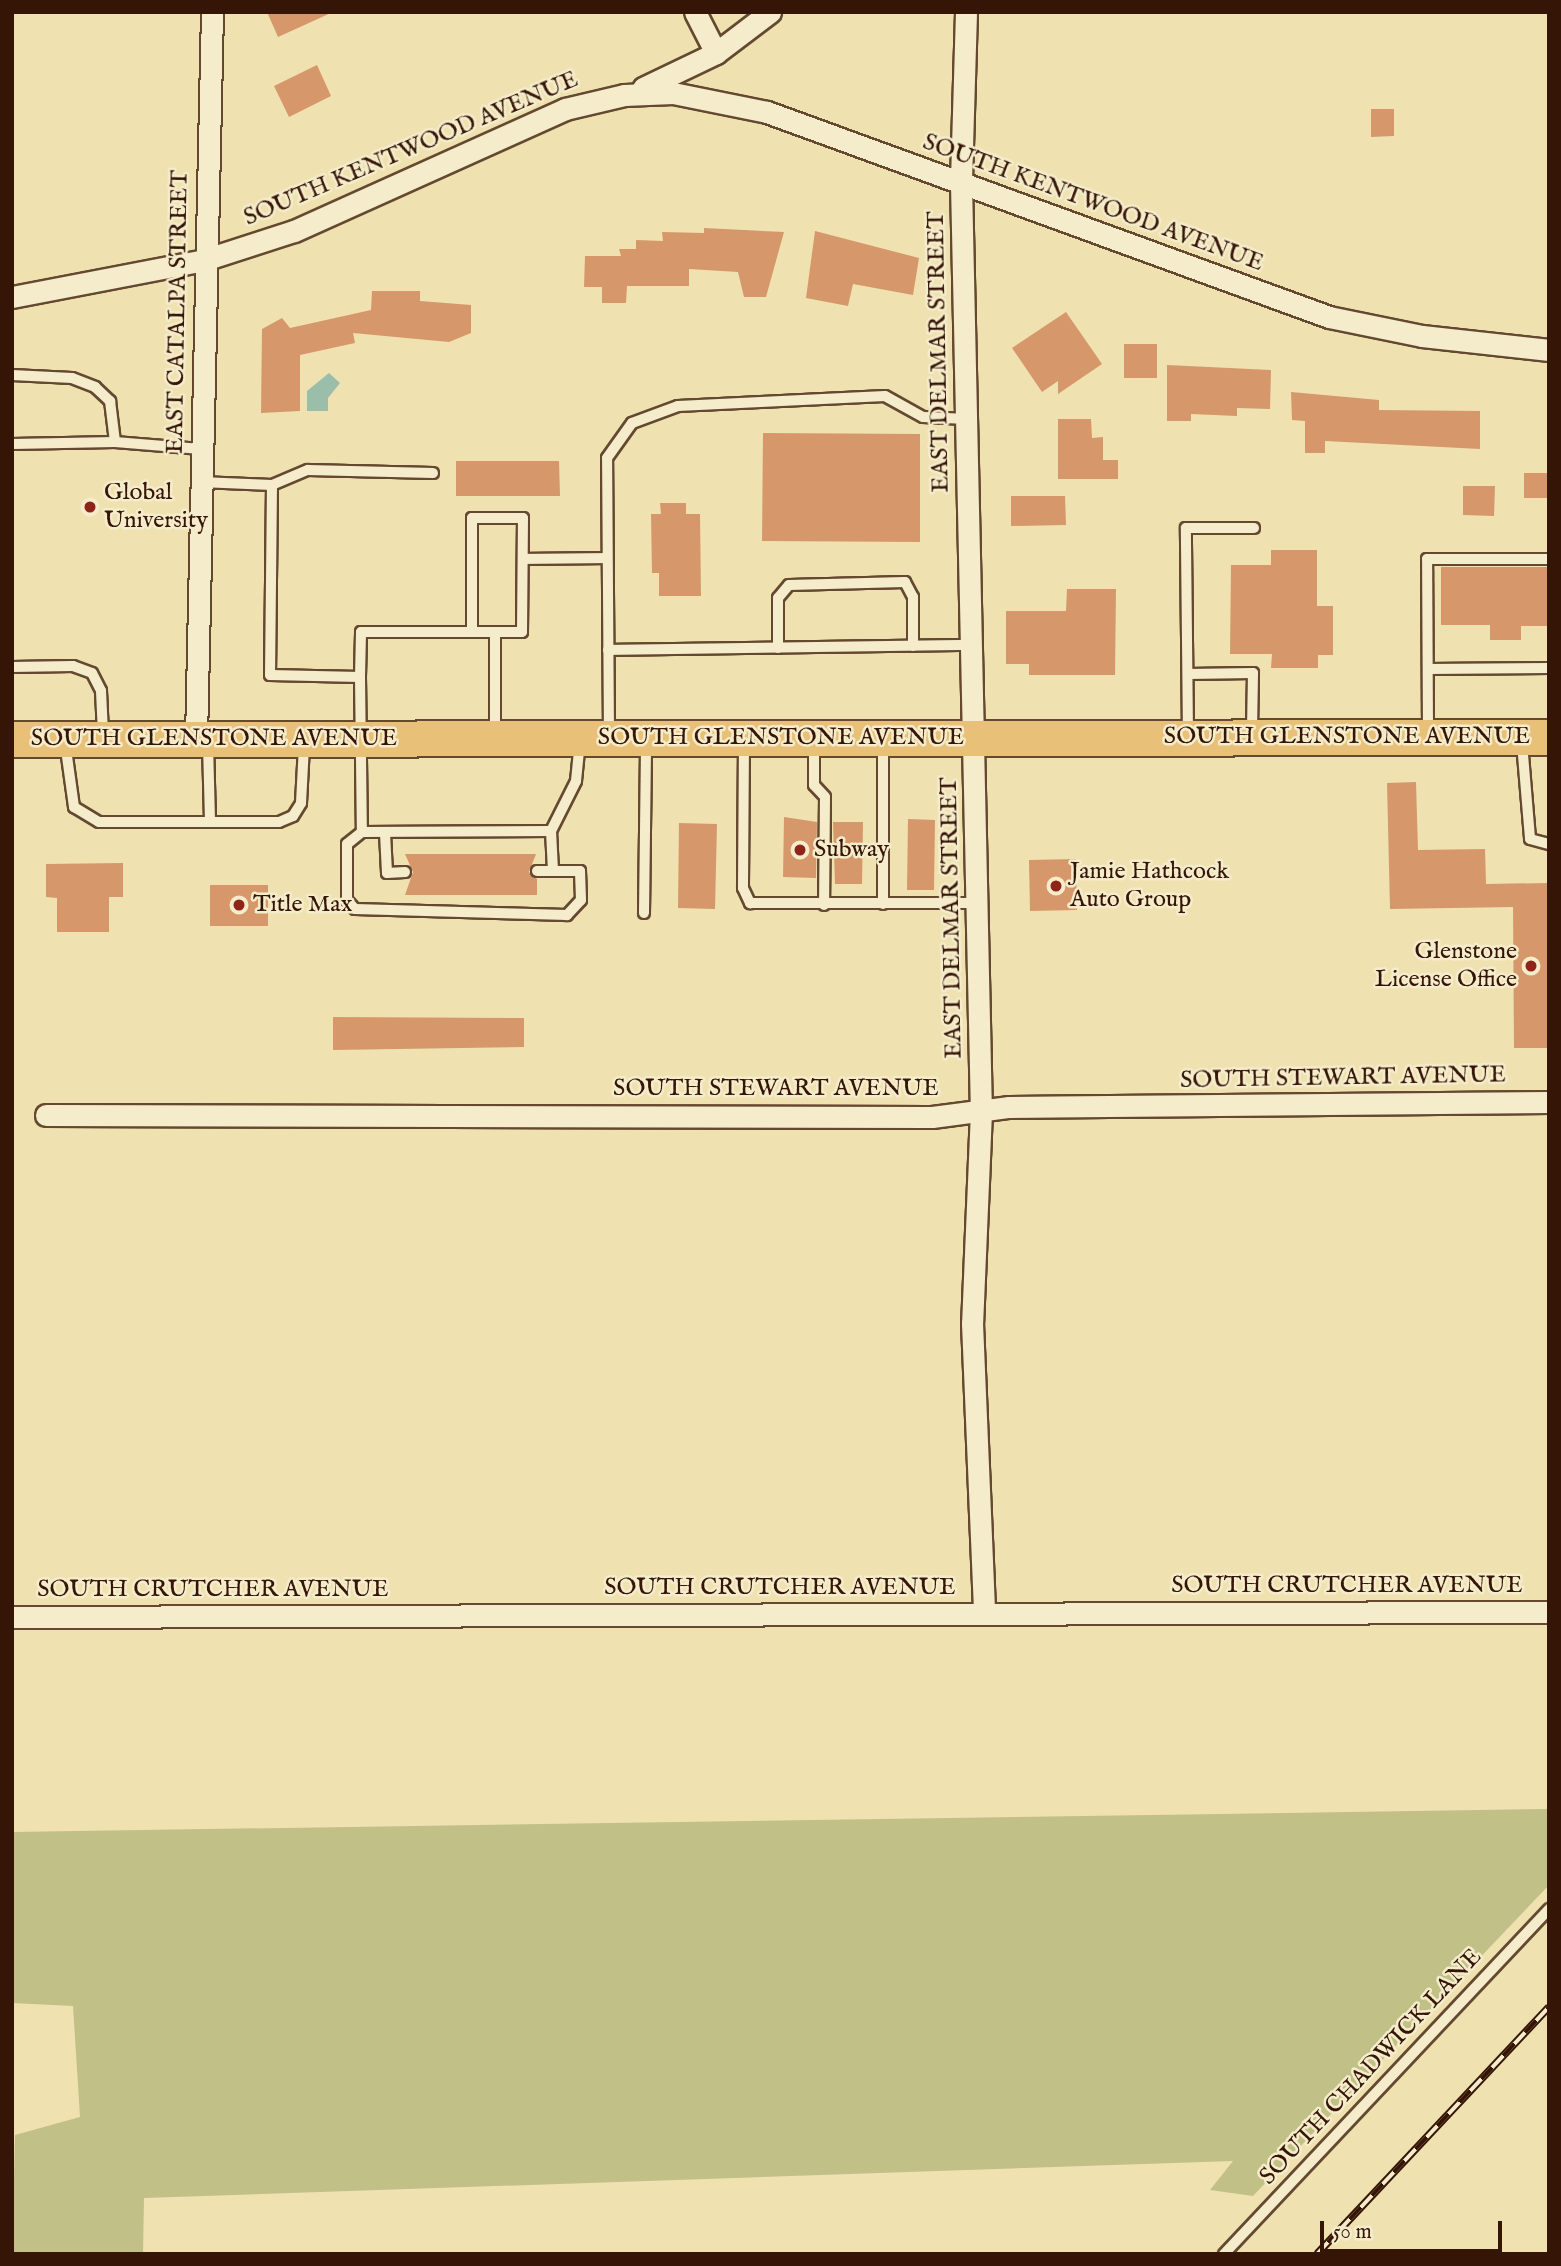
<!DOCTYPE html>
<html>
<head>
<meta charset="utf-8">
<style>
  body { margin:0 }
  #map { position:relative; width:1561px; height:2266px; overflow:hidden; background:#efe1b0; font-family:"IM FELL English",serif }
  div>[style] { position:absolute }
  .green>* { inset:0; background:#c1c086 }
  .water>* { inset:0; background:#9abea9 }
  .building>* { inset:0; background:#d6986a }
  .roads { filter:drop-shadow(2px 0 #644930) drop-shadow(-2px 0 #644930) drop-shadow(0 2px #644930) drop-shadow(0 -2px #644930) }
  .service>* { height:10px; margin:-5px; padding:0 5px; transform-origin:5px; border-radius:5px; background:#f5eccc }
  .minor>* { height:21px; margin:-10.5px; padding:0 10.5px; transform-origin:10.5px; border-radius:10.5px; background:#f5eccc }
  .primary>* { height:35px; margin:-17.5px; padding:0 17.5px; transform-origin:17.5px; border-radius:17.5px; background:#e8c078 }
  .rail>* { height:8px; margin-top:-4px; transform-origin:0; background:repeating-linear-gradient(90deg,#f5eccc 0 16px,#351606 0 32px); box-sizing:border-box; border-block:2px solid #351606 }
  .dots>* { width:19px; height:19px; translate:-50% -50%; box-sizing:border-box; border:4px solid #f5eccc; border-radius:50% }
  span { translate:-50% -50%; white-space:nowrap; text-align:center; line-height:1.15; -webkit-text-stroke:5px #f5eccc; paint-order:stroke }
  .street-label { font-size:24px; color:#351606 }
  .poi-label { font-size:24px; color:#351606 }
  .left { translate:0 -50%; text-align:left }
  .right { translate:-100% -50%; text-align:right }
  .frame { position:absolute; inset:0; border:14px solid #351606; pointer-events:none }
  .scale { position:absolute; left:1320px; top:2221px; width:182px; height:32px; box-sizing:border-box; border:4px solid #351606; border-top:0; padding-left:9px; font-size:21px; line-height:24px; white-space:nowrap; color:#351606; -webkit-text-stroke:5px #f5eccc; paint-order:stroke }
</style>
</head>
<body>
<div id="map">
  <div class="green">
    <i style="clip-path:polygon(1549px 1809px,1549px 1885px,1253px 2196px,1210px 2190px,1233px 2161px,144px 2198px,143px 2254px,12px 2254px,15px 2135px,80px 2117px,73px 2006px,12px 2003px,12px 1832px)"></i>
  </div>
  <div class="water">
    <i style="clip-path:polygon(329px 373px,340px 383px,328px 398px,328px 411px,307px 411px,307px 391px)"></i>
  </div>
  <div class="building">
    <i style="clip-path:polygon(267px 12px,333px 12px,278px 37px)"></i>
    <i style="clip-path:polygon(317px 65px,331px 96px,289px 117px,274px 86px)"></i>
    <i style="clip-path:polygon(1371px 109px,1394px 109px,1394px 136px,1371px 137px)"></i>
    <i style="clip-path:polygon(704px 228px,784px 232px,766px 297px,744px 297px,738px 272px,689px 269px,689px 286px,627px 286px,626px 303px,602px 303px,602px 287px,584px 287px,585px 256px,621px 256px,619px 249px,636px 249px,636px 240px,663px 241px,662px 232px,704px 233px)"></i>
    <i style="clip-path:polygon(815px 231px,919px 258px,913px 295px,853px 284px,848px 306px,806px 298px)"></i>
    <i style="clip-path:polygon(372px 291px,420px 291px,420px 301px,471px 305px,471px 333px,449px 342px,353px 333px,355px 343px,300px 355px,300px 411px,261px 413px,262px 329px,282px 318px,290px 328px,371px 310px)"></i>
    <i style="clip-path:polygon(1066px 312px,1102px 364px,1058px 394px,1058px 381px,1042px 392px,1012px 348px)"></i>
    <i style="clip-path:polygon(1124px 344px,1157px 344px,1157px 378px,1124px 378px)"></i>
    <i style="clip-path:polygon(1167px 365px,1271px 370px,1270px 409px,1237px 408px,1237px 416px,1191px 414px,1191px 421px,1167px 421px)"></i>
    <i style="clip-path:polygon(1291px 392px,1379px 400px,1379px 410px,1480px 411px,1480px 449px,1325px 441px,1325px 453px,1305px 453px,1305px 421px,1292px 420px)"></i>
    <i style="clip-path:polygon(1058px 419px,1091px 419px,1092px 438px,1103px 437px,1103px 460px,1118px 460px,1118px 479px,1058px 479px)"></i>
    <i style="clip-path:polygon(763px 433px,920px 434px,920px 542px,762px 541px)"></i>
    <i style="clip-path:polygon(456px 461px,559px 461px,560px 496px,456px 496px)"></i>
    <i style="clip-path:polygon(1524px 473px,1549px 473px,1549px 498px,1524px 498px)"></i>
    <i style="clip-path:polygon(1463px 486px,1495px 486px,1494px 516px,1463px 515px)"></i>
    <i style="clip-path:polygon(1011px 496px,1065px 496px,1066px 525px,1011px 526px)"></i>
    <i style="clip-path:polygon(660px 503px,686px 503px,686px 514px,700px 514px,701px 596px,659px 596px,659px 573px,652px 573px,651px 514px,661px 514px)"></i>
    <i style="clip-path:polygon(1271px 550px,1317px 550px,1317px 606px,1333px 606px,1333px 655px,1318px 655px,1318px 668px,1271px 668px,1272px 654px,1230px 654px,1231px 565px,1271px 565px)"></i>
    <i style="clip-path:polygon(1441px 567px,1549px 567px,1549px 626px,1521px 626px,1521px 640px,1490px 640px,1490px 625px,1441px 625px)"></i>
    <i style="clip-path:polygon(1067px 589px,1116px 589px,1115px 675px,1029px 675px,1029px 664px,1006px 664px,1006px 611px,1066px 611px)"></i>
    <i style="clip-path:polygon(1416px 782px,1418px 850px,1485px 849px,1486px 884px,1549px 883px,1549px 1048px,1514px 1048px,1513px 907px,1390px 909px,1387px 783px)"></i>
    <i style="clip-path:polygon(784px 817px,817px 822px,816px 878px,783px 877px)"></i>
    <i style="clip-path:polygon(908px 819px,935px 820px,934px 890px,907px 890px)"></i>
    <i style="clip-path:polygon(833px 822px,863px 822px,862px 884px,835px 884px)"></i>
    <i style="clip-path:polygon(679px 823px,717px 824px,715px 909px,678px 908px)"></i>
    <i style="clip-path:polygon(405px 854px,536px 854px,529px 872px,537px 879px,537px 895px,405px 895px,413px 872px)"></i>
    <i style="clip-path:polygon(1076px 859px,1077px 910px,1030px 911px,1029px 860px)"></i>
    <i style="clip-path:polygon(123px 863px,123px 897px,109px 897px,109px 932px,57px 932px,57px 898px,46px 897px,46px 864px)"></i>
    <i style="clip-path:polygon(210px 885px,268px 885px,268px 926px,210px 926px)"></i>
    <i style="clip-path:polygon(333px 1017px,524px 1018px,524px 1047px,333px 1050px)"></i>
  </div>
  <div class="roads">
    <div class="service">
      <i style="left:12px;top:375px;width:60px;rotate:2.9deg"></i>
      <i style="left:72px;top:378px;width:25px;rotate:21deg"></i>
      <i style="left:95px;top:387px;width:21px;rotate:43deg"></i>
      <i style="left:110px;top:401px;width:41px;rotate:83deg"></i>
      <i style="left:115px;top:442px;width:86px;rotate:4.7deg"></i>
      <i style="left:12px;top:444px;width:103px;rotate:-1.1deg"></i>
      <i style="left:200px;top:482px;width:72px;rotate:2.4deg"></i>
      <i style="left:272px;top:485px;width:39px;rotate:-23deg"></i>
      <i style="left:308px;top:470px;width:125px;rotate:1.4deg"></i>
      <i style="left:272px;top:485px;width:190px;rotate:90.6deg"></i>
      <i style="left:270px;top:675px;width:90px;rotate:1.3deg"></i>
      <i style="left:360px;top:677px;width:155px;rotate:89.3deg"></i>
      <i style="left:523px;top:559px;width:84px;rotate:-0.7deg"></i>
      <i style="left:495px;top:632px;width:102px;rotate:90deg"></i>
      <i style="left:778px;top:648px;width:50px;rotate:-90deg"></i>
      <i style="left:778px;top:598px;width:17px;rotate:-50deg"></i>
      <i style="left:789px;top:585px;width:116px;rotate:-1.5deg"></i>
      <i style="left:905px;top:582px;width:17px;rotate:62deg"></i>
      <i style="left:913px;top:597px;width:49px;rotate:90deg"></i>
      <i style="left:608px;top:650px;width:364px;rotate:-0.8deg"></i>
      <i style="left:12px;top:667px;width:61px;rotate:-0.9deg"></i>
      <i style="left:73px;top:666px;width:20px;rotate:20deg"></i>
      <i style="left:92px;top:673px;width:20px;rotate:63deg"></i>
      <i style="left:101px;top:691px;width:43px;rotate:87.3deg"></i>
      <i style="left:1428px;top:669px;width:121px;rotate:-0.5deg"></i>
      <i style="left:1188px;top:674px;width:65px;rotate:-0.9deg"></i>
      <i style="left:1253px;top:673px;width:58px;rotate:91deg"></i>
      <i style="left:360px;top:677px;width:45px;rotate:-88.7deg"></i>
      <i style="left:361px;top:632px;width:161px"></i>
      <i style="left:522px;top:632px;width:114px;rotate:-89.5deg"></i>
      <i style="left:523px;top:518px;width:51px;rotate:180deg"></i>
      <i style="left:472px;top:518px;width:114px;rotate:90deg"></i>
      <i style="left:1428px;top:731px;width:172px;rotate:-90.3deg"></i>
      <i style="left:1427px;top:559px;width:122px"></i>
      <i style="left:609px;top:734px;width:276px;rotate:-90.4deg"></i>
      <i style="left:607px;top:458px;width:43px;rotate:-54.5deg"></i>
      <i style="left:632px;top:423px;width:49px;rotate:-20.3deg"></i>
      <i style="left:678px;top:406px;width:207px;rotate:-2.8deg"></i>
      <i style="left:885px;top:396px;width:43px;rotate:28.9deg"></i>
      <i style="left:923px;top:417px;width:44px;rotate:2.6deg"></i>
      <i style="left:1188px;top:734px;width:206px;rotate:-90.6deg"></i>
      <i style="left:1186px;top:528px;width:68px"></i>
      <i style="left:744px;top:741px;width:147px;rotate:90.4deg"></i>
      <i style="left:743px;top:888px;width:17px;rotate:65deg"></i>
      <i style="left:750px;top:903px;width:228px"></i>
      <i style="left:814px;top:741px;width:44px;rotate:90deg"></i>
      <i style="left:814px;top:785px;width:16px;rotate:47deg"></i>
      <i style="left:825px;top:797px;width:108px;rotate:90.5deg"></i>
      <i style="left:65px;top:742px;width:66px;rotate:82.1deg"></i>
      <i style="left:74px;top:807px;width:29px;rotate:31deg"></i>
      <i style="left:99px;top:822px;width:180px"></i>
      <i style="left:279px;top:822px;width:15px;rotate:-23deg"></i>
      <i style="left:293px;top:816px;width:15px;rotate:-58deg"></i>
      <i style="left:301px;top:803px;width:58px;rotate:-87deg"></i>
      <i style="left:883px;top:742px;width:162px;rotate:90deg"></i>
      <i style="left:1522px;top:743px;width:96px;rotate:85.2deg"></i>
      <i style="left:1530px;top:839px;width:20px;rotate:15deg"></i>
      <i style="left:208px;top:744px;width:78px;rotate:88.5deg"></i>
      <i style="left:551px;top:831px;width:40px;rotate:87.1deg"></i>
      <i style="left:385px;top:833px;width:40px;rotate:87.1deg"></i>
      <i style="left:387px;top:873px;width:18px;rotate:-3deg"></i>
      <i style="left:537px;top:871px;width:43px"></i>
      <i style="left:580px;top:871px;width:29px;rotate:88deg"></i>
      <i style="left:581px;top:900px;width:21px;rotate:133deg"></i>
      <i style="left:567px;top:915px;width:212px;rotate:-178.4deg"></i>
      <i style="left:355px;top:909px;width:12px;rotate:-132deg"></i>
      <i style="left:347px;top:900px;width:56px;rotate:-90deg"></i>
      <i style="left:347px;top:844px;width:19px;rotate:-39deg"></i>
      <i style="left:362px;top:832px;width:189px;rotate:-0.3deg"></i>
      <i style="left:551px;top:831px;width:56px;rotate:-63.4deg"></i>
      <i style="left:576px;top:781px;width:40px;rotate:-84.3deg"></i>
      <i style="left:644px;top:913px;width:172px;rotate:-89.3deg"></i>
      <i style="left:1224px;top:2254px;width:474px;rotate:-46.7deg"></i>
    </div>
    <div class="minor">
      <i style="left:695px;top:12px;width:46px;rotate:62.9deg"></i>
      <i style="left:966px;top:12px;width:171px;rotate:91.7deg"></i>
      <i style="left:961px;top:183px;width:928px;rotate:88.77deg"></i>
      <i style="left:981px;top:1111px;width:212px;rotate:92.4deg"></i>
      <i style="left:972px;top:1323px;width:291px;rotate:87.6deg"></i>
      <i style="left:643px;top:88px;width:81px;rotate:-25.6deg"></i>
      <i style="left:716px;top:53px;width:68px;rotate:-37.2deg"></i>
      <i style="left:12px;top:297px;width:196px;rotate:-10.9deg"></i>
      <i style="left:204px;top:260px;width:95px;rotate:-17.9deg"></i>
      <i style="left:294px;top:231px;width:297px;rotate:-24.2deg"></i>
      <i style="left:565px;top:109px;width:61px;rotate:-13.3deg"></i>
      <i style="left:624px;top:95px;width:49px;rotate:-2.3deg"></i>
      <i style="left:673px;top:93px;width:96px;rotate:11.4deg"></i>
      <i style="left:767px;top:112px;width:598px;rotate:20.04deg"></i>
      <i style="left:1329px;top:317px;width:95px;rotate:11.5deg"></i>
      <i style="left:1422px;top:336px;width:128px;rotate:6.3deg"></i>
      <i style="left:196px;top:739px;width:727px;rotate:-88.74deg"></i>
      <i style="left:46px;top:1115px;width:886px;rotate:0.13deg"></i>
      <i style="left:932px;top:1117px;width:78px;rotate:-7.4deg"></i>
      <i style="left:1009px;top:1107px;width:540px;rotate:-0.53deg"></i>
      <i style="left:12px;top:1617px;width:1537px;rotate:-0.19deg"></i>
    </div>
    <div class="primary">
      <i style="left:12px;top:739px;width:1537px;rotate:-0.07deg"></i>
    </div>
  </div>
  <div class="rail">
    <i style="left:1317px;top:2254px;width:339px;rotate:-46.8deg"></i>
  </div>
  <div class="dots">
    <i style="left:90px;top:507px;background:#8f2418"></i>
    <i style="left:800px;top:850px;background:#8f2418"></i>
    <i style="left:1056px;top:886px;background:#8f2418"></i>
    <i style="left:239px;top:905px;background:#8f2418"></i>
    <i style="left:1531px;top:966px;background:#8f2418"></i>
  </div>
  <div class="street-label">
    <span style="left:411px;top:149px;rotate:-23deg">SOUTH KENTWOOD AVENUE</span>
    <span style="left:1093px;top:203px;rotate:20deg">SOUTH KENTWOOD AVENUE</span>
    <span style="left:178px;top:312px;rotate:-89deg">EAST CATALPA STREET</span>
    <span style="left:939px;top:352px;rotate:-91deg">EAST DELMAR STREET</span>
    <span style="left:1347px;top:737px">SOUTH GLENSTONE AVENUE</span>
    <span style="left:781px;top:738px">SOUTH GLENSTONE AVENUE</span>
    <span style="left:214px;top:739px">SOUTH GLENSTONE AVENUE</span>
    <span style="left:952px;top:918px;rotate:-91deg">EAST DELMAR STREET</span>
    <span style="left:1343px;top:1078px;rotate:-1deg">SOUTH STEWART AVENUE</span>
    <span style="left:776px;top:1089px">SOUTH STEWART AVENUE</span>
    <span style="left:1347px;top:1586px">SOUTH CRUTCHER AVENUE</span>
    <span style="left:780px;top:1588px">SOUTH CRUTCHER AVENUE</span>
    <span style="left:213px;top:1590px">SOUTH CRUTCHER AVENUE</span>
    <span style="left:1371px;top:2067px;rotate:-47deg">SOUTH CHADWICK LANE</span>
  </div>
  <div class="poi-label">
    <span class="left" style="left:104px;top:507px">Global<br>University</span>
    <span class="left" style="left:814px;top:850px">Subway</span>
    <span class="left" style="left:1070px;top:886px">Jamie Hathcock<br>Auto Group</span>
    <span class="left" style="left:253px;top:905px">Title Max</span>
    <span class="right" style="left:1517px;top:966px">Glenstone<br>License Office</span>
  </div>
  <div class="frame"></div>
  <div class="scale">50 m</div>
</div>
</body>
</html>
